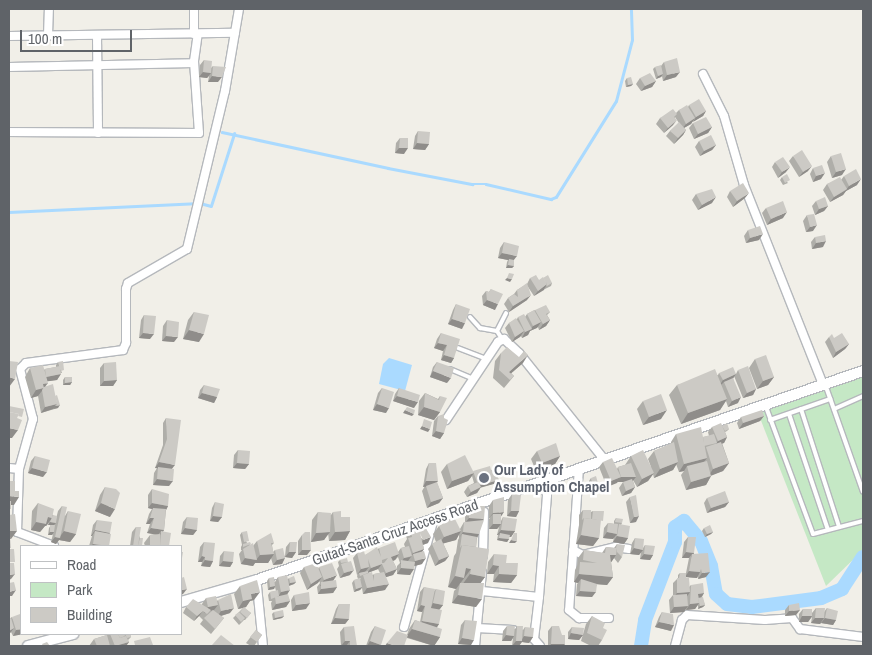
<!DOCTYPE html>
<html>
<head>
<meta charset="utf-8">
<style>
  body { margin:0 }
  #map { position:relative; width:872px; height:655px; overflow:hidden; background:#f1efe8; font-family:"Archivo Narrow",sans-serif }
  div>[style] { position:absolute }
  .green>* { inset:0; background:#c5e8c5 }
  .water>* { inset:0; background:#aadaff }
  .stream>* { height:2.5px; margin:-1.25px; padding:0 1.25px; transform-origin:1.25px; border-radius:1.25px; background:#aadaff }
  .river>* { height:14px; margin:-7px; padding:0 7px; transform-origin:7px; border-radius:7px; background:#aadaff }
  .roads { filter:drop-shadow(1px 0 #b5b8bc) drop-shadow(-1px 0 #b5b8bc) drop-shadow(0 1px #b5b8bc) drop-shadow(0 -1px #b5b8bc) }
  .lane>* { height:4px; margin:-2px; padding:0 2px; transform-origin:2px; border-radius:2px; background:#fff }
  .street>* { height:8px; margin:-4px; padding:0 4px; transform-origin:4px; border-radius:4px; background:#fff }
  .secondary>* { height:10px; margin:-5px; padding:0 5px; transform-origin:5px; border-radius:5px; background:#fff }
  .wall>* { inset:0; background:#afaea9 }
  .shaded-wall>* { inset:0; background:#8f8d8a }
  .building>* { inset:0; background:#cccac5 }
  .dots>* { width:14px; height:14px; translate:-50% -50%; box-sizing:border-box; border:2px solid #fff; border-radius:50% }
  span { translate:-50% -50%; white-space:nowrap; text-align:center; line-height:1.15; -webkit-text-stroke:5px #fff; paint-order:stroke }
  .worship-label { font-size:15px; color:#5b616d; font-weight:700 }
  .left { translate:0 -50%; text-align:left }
  .street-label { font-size:15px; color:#5f6368 }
  .frame { position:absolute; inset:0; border:10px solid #5f6368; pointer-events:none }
  .legend { position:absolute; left:20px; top:545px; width:162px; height:90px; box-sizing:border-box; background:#fff; border:1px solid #bfc1c3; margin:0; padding:6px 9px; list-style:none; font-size:15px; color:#5f6368 }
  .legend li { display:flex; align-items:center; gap:10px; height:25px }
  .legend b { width:25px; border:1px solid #bfc1c3 }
  .scale { position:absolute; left:20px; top:30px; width:112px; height:22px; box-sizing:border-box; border:2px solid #5f6368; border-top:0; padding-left:6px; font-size:15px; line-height:18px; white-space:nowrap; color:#5f6368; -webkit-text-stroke:4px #fff; paint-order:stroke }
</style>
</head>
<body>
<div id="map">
  <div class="green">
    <i style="clip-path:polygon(863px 375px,863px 550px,826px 586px,758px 413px)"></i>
  </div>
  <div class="water">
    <i style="clip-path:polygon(389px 358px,412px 365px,405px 391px,379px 384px,383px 364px)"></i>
  </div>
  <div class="stream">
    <i style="left:222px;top:132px;width:170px;rotate:12.2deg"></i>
    <i style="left:388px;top:168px;width:86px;rotate:10.8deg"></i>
    <i style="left:472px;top:184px;width:14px"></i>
    <i style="left:486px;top:184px;width:67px;rotate:13deg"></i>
    <i style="left:551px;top:199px;width:5px;rotate:-22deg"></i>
    <i style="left:556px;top:197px;width:113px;rotate:-58deg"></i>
    <i style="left:616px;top:101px;width:63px;rotate:-75.3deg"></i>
    <i style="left:632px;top:40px;width:31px;rotate:-92deg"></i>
    <i style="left:9px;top:212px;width:191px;rotate:-2.7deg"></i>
    <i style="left:200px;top:203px;width:11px;rotate:15deg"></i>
    <i style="left:211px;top:206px;width:76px;rotate:-72.3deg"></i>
  </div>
  <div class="river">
    <i style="left:641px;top:646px;width:26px;rotate:-81deg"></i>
    <i style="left:645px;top:620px;width:84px;rotate:-69deg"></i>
    <i style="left:675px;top:542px;width:15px;rotate:-90deg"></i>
    <i style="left:675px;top:527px;width:11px;rotate:-34deg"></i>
    <i style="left:684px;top:521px;width:26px;rotate:50deg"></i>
    <i style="left:701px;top:541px;width:27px;rotate:68deg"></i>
    <i style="left:711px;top:566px;width:28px;rotate:80deg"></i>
    <i style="left:716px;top:594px;width:15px;rotate:42deg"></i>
    <i style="left:727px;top:604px;width:25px;rotate:7deg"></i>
    <i style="left:752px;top:607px;width:70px;rotate:-7.4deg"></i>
    <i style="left:821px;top:598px;width:23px;rotate:-23deg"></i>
    <i style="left:842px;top:589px;width:38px;rotate:-57deg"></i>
  </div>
  <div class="roads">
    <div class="lane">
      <i style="left:470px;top:317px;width:15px;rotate:48deg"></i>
      <i style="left:480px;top:328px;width:17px;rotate:10deg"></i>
      <i style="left:497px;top:331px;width:9px;rotate:58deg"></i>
      <i style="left:497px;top:331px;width:20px;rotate:-63deg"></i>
      <i style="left:458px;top:348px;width:30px;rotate:21deg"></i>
      <i style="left:450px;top:369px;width:25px;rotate:23deg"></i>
      <i style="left:825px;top:384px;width:114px;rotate:70.6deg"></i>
      <i style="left:766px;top:407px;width:135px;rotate:69.7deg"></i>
      <i style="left:813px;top:534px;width:52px;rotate:-14.6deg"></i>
      <i style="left:801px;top:409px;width:124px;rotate:72.1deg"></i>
      <i style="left:834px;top:409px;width:32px;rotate:-24deg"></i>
      <i style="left:789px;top:414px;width:122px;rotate:71.4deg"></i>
      <i style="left:770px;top:420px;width:64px;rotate:-19.3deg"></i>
    </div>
    <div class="street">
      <i style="left:194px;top:9px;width:25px;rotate:90deg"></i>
      <i style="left:48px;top:35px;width:26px;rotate:-88deg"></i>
      <i style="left:97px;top:35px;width:98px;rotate:89.4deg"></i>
      <i style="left:9px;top:36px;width:226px;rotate:-0.8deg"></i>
      <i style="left:9px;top:67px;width:185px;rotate:-1.2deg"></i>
      <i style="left:703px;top:74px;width:47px;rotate:63.4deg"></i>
      <i style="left:724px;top:116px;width:72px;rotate:73.8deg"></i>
      <i style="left:744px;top:185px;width:215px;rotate:68.4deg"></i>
      <i style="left:9px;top:132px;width:190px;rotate:0.3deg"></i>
      <i style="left:199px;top:133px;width:72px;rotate:-94deg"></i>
      <i style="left:194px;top:61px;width:27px;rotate:-82deg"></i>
      <i style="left:446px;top:420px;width:94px;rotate:-56.3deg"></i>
      <i style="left:498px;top:342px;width:7px;rotate:-27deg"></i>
      <i style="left:504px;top:339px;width:21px;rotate:43deg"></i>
      <i style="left:519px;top:353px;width:136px;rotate:51.3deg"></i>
      <i style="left:9px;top:468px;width:10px;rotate:6deg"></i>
      <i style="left:579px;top:468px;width:142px;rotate:94deg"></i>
      <i style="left:569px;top:610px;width:13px;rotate:39deg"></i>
      <i style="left:579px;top:618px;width:30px"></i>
      <i style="left:54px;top:546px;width:40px;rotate:-159deg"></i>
      <i style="left:17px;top:532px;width:63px;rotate:-88.2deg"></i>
      <i style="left:19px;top:469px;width:52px;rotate:-74.4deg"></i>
      <i style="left:33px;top:419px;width:52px;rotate:-104.6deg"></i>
      <i style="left:20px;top:369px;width:8px;rotate:-45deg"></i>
      <i style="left:26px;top:363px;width:98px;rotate:-7.6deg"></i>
      <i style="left:123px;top:350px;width:8px;rotate:-67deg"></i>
      <i style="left:126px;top:343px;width:54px;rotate:-90deg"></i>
      <i style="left:126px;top:289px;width:6px;rotate:-72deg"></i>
      <i style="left:128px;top:283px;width:68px;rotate:-30deg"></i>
      <i style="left:187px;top:249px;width:163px;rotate:-76.5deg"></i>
      <i style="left:225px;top:91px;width:83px;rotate:-80.3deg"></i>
      <i style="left:573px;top:550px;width:11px;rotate:27deg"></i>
      <i style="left:583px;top:555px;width:34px;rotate:-14deg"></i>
      <i style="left:616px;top:547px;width:13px;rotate:9deg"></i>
      <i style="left:483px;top:556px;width:44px;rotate:-88.7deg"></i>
      <i style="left:257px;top:586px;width:60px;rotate:84.3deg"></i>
      <i style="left:482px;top:591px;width:57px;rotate:6deg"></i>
      <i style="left:539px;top:597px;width:102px;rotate:-85.5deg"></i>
      <i style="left:547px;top:495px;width:16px;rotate:-105deg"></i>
      <i style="left:539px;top:597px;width:42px;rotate:96.8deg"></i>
      <i style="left:534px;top:639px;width:9px;rotate:49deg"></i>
      <i style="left:404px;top:627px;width:113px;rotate:-74.6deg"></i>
      <i style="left:477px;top:628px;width:36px;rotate:3deg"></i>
      <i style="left:475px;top:646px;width:74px;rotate:-84.6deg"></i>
      <i style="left:675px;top:646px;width:27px;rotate:-75deg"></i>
      <i style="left:682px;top:620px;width:7px;rotate:-45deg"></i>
      <i style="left:687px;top:615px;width:78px;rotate:3.7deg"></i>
      <i style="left:765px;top:620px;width:27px;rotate:-4deg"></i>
      <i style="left:792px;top:618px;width:14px;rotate:54deg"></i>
      <i style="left:800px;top:629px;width:64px;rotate:7.2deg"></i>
    </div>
    <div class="secondary">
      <i style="left:181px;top:602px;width:79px;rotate:-16.1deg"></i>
      <i style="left:257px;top:580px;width:641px;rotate:-19.03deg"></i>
      <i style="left:28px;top:646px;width:47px;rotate:-14.9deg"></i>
    </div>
  </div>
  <div class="wall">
    <i style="clip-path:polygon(204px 60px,211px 68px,213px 66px,218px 82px,208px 82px,209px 76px,207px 78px,199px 77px,200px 65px)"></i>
    <i style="clip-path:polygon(664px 62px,676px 77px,663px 81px,662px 76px,661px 77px,656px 79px,653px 69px,655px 67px,661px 66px)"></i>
    <i style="clip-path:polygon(627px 78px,633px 84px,631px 86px,626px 87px,625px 81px)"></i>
    <i style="clip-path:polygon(640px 78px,656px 81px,652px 87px,641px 91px,636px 84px)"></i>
    <i style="clip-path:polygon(689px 105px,706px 111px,703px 116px,692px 122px,691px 124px,684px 128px,686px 130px,683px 135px,674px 144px,666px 136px,670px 131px,679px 123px,675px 117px,673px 125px,664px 133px,656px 124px,660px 118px,676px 113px,679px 110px,688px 107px)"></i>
    <i style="clip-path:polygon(693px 123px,712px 127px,708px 133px,694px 139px,689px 128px)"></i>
    <i style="clip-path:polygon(418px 131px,429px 144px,425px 150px,413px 149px,415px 136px)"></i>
    <i style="clip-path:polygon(400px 138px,404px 154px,395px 153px,396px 143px)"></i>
    <i style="clip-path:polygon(699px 141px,716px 145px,712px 150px,700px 156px,695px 147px)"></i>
    <i style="clip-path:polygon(793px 156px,808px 171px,799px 177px,789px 161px)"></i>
    <i style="clip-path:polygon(831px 156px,842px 175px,832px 178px,827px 162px)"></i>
    <i style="clip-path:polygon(775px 162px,786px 172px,778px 178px,772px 167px)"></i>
    <i style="clip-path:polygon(813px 168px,821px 179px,813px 182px,810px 174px)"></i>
    <i style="clip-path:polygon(844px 176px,857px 185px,846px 191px,843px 195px,830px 202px,823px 190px,827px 184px,841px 180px)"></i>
    <i style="clip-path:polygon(782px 177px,788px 183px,783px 185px,780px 180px)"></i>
    <i style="clip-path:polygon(730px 191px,745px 198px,733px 207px,727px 197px)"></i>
    <i style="clip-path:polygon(696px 194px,712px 203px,698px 210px,692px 200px)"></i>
    <i style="clip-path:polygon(816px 201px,828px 206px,824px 211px,815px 215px,812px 206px)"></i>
    <i style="clip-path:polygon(766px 208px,783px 218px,767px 225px,762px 213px)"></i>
    <i style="clip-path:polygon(807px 215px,813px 231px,806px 232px,803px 221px)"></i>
    <i style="clip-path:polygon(748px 230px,759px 240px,746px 243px,744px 236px)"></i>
    <i style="clip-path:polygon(815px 237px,823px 247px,812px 249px,811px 242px)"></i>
    <i style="clip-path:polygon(504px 242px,514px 260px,514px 266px,512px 268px,506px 268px,507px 262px,508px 260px,498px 258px,500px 248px)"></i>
    <i style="clip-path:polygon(530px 278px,552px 283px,551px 286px,545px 289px,545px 288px,534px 296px,528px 287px,527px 300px,509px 312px,504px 304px,508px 298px,514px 294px,517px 290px,527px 284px)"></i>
    <i style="clip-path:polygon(491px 289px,495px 310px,483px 305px,482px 296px,486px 291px,489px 292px)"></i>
    <i style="clip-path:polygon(456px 304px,462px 329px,448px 324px,453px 310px)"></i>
    <i style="clip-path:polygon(535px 310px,550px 312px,547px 315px,550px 320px,546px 326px,539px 330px,538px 327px,530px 331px,528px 335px,522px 338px,521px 336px,512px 342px,505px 328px,509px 323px,517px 319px,518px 317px,525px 317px,527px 314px)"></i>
    <i style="clip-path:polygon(194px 312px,199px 342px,183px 339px,188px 320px)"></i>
    <i style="clip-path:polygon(144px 315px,150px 339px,139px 338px,141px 320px)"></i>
    <i style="clip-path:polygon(167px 320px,174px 342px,162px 341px,163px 326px)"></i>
    <i style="clip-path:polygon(441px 333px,454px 358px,451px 363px,441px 360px,443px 351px,434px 348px,437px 339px)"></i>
    <i style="clip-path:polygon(829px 337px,849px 344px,845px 349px,833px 358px,825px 342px)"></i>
    <i style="clip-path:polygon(501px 353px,523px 363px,511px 373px,514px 376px,504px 388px,493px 378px,495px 361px)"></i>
    <i style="clip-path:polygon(755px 359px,774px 377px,768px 385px,757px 389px,749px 368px)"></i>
    <i style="clip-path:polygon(58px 362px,62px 373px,61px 373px,57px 380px,47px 381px,45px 386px,55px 396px,58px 408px,41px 413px,38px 396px,31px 398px,25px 377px,30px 368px,44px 370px,45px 369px,56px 367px,56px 365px)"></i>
    <i style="clip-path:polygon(437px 362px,447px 383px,430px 377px,433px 367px)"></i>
    <i style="clip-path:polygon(104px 363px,117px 380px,113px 386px,100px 386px,100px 368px)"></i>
    <i style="clip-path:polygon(738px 370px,756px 389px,753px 395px,743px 398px,734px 376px,733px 378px,738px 403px,728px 407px,726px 401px,720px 410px,681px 424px,669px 395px,677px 385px,718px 375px,719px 373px,736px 374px)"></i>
    <i style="clip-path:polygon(65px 377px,72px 382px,70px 385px,63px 385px,63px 380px)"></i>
    <i style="clip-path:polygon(204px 385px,217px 397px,214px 403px,198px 398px,200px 390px)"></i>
    <i style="clip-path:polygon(382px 388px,386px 413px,373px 410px,378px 393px)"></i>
    <i style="clip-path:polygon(399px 388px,414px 408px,393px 401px,395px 394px)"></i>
    <i style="clip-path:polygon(425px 393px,438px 399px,440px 396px,440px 412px,434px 420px,418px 415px,419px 401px)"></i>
    <i style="clip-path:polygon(643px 401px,661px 419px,643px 425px,637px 409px)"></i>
    <i style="clip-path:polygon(438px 416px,444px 418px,444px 433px,440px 439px,432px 436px,434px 421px)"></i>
    <i style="clip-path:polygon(764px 416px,760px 421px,739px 429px,737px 423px,741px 417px)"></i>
    <i style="clip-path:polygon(166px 418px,172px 469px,169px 486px,153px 485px,154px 473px,157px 468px,155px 468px,163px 445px,163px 423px)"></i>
    <i style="clip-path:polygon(722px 426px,729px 429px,727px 431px,725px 432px,727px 437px,724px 443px,722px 443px,729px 463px,723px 471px,711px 475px,711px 476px,706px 485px,686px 490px,681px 475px,684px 471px,679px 472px,676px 464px,673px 470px,654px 478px,653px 474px,648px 481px,637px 487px,633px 480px,633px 481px,635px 487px,631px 493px,622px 496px,619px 488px,623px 482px,617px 482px,607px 487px,599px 467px,603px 462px,617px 469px,618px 467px,625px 465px,631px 456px,651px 467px,648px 459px,654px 451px,671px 444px,671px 442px,676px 434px,703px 437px,709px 436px,708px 432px,712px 427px)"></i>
    <i style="clip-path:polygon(238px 450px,249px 464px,245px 469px,233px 468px,234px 455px)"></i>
    <i style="clip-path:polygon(537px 451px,560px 456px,555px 464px,536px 471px,531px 459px)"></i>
    <i style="clip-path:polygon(35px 456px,43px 477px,28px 473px,31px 461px)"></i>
    <i style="clip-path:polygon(429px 463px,443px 498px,439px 503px,427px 508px,422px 491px,425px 486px,423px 487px,426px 469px)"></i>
    <i style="clip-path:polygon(447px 464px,473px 472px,491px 470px,497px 483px,481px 487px,477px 493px,467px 497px,464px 492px,468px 486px,474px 483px,472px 476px,468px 481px,447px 489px,441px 472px)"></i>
    <i style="clip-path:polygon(591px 478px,597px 489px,592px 491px,589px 481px)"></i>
    <i style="clip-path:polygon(105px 487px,110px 517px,95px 511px,100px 495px)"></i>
    <i style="clip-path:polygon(152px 489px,168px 506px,166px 510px,164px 530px,163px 532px,169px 546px,145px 546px,144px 543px,150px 535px,156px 534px,147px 533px,150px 524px,146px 524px,149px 514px,152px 509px,148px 508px,148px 495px)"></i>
    <i style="clip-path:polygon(512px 494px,519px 511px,516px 517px,507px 516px,508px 500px)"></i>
    <i style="clip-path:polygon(630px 497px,636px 522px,630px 523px,626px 502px)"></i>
    <i style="clip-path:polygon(707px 498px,729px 502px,725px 507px,707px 513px,704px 503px)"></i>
    <i style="clip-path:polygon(493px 500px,501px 517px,501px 521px,503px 517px,515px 531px,511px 537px,509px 537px,509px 539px,507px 542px,497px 540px,498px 535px,497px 535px,499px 527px,497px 529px,489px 529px,489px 519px,490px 518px,489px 518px,489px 506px)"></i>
    <i style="clip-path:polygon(215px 502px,222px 517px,218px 522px,210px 521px,212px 508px)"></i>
    <i style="clip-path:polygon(38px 503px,53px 515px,56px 519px,58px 511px,62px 506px,65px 516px,68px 511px,76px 534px,70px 542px,59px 540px,56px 544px,51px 542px,53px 534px,52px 535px,48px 535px,49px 528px,51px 525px,48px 525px,49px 523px,46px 526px,45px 526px,40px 532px,31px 530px,32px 511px)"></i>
    <i style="clip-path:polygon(469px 506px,483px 520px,477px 537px,476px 547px,485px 577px,480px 583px,476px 607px,452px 603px,454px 591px,456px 589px,448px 587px,454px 556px,456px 553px,458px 540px,459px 538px,459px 534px,456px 540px,443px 543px,449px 556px,445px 561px,435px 566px,428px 549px,432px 544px,436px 542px,433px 534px,439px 526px,460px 529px,464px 522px,465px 522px,465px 511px)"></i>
    <i style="clip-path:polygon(583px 510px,591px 512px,593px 511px,600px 526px,599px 538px,593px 546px,576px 544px,579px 525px,579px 515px)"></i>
    <i style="clip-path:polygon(318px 512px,331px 515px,333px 512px,341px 517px,350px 531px,345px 540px,329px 541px,328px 533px,324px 540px,311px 542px,312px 520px)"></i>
    <i style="clip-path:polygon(187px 517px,197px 530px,193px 535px,181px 534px,183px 522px)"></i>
    <i style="clip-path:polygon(616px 518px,622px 523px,621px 525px,628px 538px,624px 544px,613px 542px,614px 537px,613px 539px,603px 538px,604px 528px,608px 523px,614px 524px,614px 521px)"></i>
    <i style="clip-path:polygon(97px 520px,110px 533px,109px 534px,109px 546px,89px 546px,92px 536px,91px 536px,93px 525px)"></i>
    <i style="clip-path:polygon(136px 527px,140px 538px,142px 546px,130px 546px,132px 532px)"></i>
    <i style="clip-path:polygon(704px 528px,713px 532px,711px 534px,705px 537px,702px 531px)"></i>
    <i style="clip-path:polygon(evenodd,410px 530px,428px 543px,423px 545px,424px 549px,422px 552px,422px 564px,414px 566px,410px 575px,397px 574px,397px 566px,400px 563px,398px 557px,395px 560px,393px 561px,397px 569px,393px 575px,386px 577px,385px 590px,363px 594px,362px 588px,360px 590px,354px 592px,352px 583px,354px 580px,360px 579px,361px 578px,358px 579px,357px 576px,358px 574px,357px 575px,353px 558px,357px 553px,365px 555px,378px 549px,379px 548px,398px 552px,401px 548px,405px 547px,404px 544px,407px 539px,406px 536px,410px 530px,378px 569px,380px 573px,374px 574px,373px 575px,368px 573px,378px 569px)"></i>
    <i style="clip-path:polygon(242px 532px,247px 543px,253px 546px,257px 541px,274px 543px,272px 545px,273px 552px,275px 550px,285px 556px,286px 547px,290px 542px,296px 552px,292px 558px,285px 557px,282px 564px,273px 565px,271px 558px,268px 563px,255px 563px,253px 566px,241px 564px,239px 554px,242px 550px,241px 550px,241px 547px,242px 545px,240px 535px)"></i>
    <i style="clip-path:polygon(302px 535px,307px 555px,298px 555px,298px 541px)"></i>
    <i style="clip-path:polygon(688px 537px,694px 553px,694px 554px,706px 577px,698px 579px,698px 576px,697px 578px,686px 577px,689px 587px,691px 585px,704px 593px,702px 597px,705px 605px,703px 607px,698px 609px,698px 605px,695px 609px,686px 610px,686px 608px,684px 612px,670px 613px,669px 600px,673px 595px,673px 583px,678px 578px,678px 575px,680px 573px,686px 573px,689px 558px,682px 558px,684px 542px)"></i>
    <i style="clip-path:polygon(635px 538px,643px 548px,645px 545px,653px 555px,650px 560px,640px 559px,641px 552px,639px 555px,630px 554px,632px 543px)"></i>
    <i style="clip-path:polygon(204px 542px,213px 561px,210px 567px,201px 566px,202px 562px,198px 562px,200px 547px)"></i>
    <i style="clip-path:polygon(617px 544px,622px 557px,618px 563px,614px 558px,611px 562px,613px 577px,607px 585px,597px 584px,592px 597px,576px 596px,577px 584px,578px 583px,574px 582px,575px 570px,577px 566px,578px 558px,584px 550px,602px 553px,606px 547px,614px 548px)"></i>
    <i style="clip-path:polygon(224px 551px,233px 562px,230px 567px,219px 566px,220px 556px)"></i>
    <i style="clip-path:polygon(494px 554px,506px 563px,517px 575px,511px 583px,493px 582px,494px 574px,487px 574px,488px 562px)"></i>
    <i style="clip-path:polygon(340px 560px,348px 562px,350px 575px,340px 578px,337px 569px,339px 566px,338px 562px)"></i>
    <i style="clip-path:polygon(304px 567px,318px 569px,319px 567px,333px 581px,337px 587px,333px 593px,318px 594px,317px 587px,320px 583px,319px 581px,307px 590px,300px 573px)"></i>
    <i style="clip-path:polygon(278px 577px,288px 579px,289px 578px,296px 582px,294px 584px,289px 586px,287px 595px,290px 601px,286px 607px,272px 610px,271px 603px,272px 601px,269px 601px,268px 595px,270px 592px,276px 591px,275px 587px,274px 589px,268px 590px,267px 581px,269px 578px,275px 582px)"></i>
    <i style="clip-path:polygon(240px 586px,254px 600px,250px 601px,246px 607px,244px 608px,251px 613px,245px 620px,244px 620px,239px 625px,233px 618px,243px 608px,238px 609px,234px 594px)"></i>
    <i style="clip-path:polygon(424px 587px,434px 591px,436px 589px,443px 605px,439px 610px,439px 624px,437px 627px,440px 637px,434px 646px,407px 638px,407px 635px,409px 629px,415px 620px,420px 622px,422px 612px,417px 611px,420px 592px)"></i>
    <i style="clip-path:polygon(294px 595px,306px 609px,292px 611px,291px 600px)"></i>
    <i style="clip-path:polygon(206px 598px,217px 601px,218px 600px,230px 613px,221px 616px,224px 618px,211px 634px,200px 624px,203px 620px,199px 616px,194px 621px,183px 613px,186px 607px,202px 605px,202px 604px)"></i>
    <i style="clip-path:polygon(339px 604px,349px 619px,345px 624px,331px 624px,336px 609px)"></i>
    <i style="clip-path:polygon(789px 605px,796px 615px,785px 616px,785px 610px)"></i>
    <i style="clip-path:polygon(816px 608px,824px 612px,827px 608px,836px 620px,833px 625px,821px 623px,820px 624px,811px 623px,812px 617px,808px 622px,799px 622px,799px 614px,803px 609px,812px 613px)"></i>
    <i style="clip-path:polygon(274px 612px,284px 616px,282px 618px,273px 620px,272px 614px)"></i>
    <i style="clip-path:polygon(662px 612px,671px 631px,655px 627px,659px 617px)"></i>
    <i style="clip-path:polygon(592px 616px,603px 628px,602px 640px,598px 646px,591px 646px,581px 641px,586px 624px)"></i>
    <i style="clip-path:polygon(12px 617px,21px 634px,13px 636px,11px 632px,9px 634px,9px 619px)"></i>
    <i style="clip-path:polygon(465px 620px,471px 645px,458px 644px,461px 625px)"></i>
    <i style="clip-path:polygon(375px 626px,381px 645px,380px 646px,366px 646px,371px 632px)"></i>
    <i style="clip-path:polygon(507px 626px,515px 629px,517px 626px,523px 630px,525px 627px,533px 637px,529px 643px,522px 642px,512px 646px,513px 638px,511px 641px,502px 641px,503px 631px)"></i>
    <i style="clip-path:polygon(552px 626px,565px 644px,563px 646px,548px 646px,548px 631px)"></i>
    <i style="clip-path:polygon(344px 627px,357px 646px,341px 646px,340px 632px)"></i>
    <i style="clip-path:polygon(572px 627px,583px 635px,579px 640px,568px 639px,568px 632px)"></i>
    <i style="clip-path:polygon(256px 630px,262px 635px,254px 646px,251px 646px,246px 643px)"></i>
    <i style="clip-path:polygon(108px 634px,130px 634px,131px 637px,128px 640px,129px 642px,126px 646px,89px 646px,94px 639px,107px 635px)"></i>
  </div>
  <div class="shaded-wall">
    <i style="clip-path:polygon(203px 72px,211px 73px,207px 78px,199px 77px)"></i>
    <i style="clip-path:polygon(680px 72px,676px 77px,663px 81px,667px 75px)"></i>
    <i style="clip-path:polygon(663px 74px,661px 77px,656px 79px,658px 76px)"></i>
    <i style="clip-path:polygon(212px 76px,222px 77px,218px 82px,208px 82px)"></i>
    <i style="clip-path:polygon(656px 81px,652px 87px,641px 91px,645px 86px)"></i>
    <i style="clip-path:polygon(633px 84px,631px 86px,626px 87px,628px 85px)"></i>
    <i style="clip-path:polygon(706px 111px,703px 116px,693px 122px,696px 117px)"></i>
    <i style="clip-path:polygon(695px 118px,691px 124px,682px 129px,686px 124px)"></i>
    <i style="clip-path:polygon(677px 120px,673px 125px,664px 133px,668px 128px)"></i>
    <i style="clip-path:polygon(712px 127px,708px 133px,694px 139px,698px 134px)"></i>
    <i style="clip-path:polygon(686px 130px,683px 135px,674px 144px,678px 138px)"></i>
    <i style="clip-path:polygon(417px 143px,429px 144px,425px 150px,413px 149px)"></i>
    <i style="clip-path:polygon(716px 145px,712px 150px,700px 156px,704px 151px)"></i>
    <i style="clip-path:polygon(399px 148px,408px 148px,404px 154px,395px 153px)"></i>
    <i style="clip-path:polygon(812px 166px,808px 171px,799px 177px,803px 172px)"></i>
    <i style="clip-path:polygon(790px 167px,786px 172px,778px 178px,782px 172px)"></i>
    <i style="clip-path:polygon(846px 169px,842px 175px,832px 178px,836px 172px)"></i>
    <i style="clip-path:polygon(825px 173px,821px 179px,813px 182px,816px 176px)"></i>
    <i style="clip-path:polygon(861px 179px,857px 185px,846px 191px,843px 195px,830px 202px,834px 197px,846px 190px,849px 186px)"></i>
    <i style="clip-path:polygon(749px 193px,745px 198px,733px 207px,737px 201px)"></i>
    <i style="clip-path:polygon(716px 197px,712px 203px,698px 210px,702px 205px)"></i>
    <i style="clip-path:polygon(828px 206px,824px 211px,815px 215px,819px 209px)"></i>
    <i style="clip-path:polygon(787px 212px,783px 218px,767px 225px,771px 219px)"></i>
    <i style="clip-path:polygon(817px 225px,813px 231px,806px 232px,810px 227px)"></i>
    <i style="clip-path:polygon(763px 234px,759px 240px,746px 243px,750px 238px)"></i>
    <i style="clip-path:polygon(826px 241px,823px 247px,812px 249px,816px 243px)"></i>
    <i style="clip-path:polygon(502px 253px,517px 256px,513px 261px,498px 258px)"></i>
    <i style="clip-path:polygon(508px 265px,514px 266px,512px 268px,506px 268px)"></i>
    <i style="clip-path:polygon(507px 278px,512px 279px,510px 282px,505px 280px)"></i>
    <i style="clip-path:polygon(547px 284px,544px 290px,534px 296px,538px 291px)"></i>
    <i style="clip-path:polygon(531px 295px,527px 300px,509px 312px,513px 306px)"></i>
    <i style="clip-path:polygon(487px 300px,498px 304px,495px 310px,483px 305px)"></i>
    <i style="clip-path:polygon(452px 319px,465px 323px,462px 329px,448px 324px)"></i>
    <i style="clip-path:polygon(550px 320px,546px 326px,539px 330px,543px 324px)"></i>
    <i style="clip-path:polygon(541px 322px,537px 328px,530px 331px,528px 335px,522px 338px,525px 332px,531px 329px,533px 326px)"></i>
    <i style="clip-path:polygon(189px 330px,204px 334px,199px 342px,183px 339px)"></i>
    <i style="clip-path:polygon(524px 331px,520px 337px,512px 342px,515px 337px)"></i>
    <i style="clip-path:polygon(143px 333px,154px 334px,150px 339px,139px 338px)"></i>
    <i style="clip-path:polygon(166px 336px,178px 337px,174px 342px,162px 341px)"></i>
    <i style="clip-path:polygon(438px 343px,447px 345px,443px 351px,434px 348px)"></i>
    <i style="clip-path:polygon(849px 344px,845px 349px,833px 358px,836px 352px)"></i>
    <i style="clip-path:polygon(444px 355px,454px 358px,451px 363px,441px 360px)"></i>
    <i style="clip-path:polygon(528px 355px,523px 363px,507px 377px,509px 372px)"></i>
    <i style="clip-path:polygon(433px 371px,451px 378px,447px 383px,430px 377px)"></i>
    <i style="clip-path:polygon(61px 374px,57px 380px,43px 382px,46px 377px)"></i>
    <i style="clip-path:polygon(736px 374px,732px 380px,724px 382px,722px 384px,719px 386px,723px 380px)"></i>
    <i style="clip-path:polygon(9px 377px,15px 379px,9px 387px)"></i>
    <i style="clip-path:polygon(774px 377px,768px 385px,757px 389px,763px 381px)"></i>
    <i style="clip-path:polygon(117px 380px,113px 386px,100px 386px,104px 381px)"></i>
    <i style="clip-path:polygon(72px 382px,70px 385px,63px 385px,65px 383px)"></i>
    <i style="clip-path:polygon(48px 383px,38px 396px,31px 398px,36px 390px,43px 384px)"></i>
    <i style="clip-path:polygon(756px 389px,753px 395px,743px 398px,747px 393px)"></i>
    <i style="clip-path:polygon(202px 393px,217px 397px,214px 403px,198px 398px)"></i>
    <i style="clip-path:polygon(397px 396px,418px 402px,414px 408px,393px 401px)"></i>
    <i style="clip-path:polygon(741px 397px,738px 403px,728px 407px,732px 401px)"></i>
    <i style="clip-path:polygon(727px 399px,720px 410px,681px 424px,688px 413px)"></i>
    <i style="clip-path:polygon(57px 404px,53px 409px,41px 413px,45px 407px)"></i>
    <i style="clip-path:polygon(377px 404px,389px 408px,386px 413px,373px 410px)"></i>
    <i style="clip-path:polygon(60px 405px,58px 408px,53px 409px,55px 406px)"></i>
    <i style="clip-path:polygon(424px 407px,440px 412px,434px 420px,418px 415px)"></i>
    <i style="clip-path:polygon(405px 410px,414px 414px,412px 416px,403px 413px)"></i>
    <i style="clip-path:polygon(667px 410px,661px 419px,643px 425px,649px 417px)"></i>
    <i style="clip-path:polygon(764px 416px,760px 421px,739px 429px,743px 423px)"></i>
    <i style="clip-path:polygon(422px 426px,430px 429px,428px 432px,420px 429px)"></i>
    <i style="clip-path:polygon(9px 428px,18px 430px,12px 438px,9px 438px)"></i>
    <i style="clip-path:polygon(436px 431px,444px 433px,440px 439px,432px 436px)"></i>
    <i style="clip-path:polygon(727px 437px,724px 443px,714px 447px,718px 441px)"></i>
    <i style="clip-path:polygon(560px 456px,555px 464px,536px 471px,542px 463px)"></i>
    <i style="clip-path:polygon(707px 458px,701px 466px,687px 466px,684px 471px,679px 472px,684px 464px)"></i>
    <i style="clip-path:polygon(159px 462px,175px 465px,171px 470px,155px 468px)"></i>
    <i style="clip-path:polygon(678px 462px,673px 470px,654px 478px,660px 469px)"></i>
    <i style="clip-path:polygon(237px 463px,249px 464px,245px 469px,233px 468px)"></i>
    <i style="clip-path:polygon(729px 463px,723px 471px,708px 477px,713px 469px)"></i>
    <i style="clip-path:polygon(32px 468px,47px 472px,43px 477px,28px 473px)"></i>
    <i style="clip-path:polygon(474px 473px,468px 481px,447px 489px,452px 481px)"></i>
    <i style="clip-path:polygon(654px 473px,648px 481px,637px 487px,642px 479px)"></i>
    <i style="clip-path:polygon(711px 476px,706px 485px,686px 490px,691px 482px)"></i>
    <i style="clip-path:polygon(621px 477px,636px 477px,632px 482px,617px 482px)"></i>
    <i style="clip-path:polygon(621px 477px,617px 483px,607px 487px,611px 481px)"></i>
    <i style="clip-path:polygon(157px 479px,173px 481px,169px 486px,153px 485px)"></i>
    <i style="clip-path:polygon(499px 480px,497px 483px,476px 489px,478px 486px)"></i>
    <i style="clip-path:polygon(426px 481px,438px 481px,434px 486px,423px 487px)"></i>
    <i style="clip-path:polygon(481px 487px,477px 493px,467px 497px,471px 492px)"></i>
    <i style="clip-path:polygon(599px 487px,597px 489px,592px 491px,593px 488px)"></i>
    <i style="clip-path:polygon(635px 487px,631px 493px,622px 496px,626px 491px)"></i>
    <i style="clip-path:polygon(9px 496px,19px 497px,14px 505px,9px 505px)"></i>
    <i style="clip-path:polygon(443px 498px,439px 503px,427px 508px,431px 502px)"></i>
    <i style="clip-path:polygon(729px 502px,725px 507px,707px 513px,711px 508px)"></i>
    <i style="clip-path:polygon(101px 503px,115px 509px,110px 517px,95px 511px)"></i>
    <i style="clip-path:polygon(152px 503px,168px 506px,165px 512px,148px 508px)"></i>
    <i style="clip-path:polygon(511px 511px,519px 511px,516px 517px,507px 516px)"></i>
    <i style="clip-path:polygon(504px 512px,500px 518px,493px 514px,489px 518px,493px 513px)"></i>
    <i style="clip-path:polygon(213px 516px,222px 517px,218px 522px,210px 521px)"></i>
    <i style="clip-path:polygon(639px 516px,636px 522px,630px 523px,634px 517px)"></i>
    <i style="clip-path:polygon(48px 517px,52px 518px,46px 526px,45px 526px,40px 532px,31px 530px,36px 522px)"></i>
    <i style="clip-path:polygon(150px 518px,154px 518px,150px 524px,146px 524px)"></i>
    <i style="clip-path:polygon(469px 518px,484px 519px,480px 524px,465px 523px)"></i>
    <i style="clip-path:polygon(50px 522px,56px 523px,54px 525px,48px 525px)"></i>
    <i style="clip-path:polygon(493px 524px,501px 524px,497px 529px,489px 529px)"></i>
    <i style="clip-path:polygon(151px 528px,164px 530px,160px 535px,161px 531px,158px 535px,147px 533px)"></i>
    <i style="clip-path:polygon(185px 528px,197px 530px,193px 535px,181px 534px)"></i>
    <i style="clip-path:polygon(95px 530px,110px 533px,106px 538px,95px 531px,92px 536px,91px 536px)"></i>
    <i style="clip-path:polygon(501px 530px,515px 531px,511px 537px,499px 535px,500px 533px,498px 535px,497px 535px)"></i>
    <i style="clip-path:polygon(9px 531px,17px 531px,11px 539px,9px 539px)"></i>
    <i style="clip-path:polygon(64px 531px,76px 534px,70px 542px,59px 540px,56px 544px,51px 542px,55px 537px,59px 538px)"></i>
    <i style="clip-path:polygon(350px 531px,345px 540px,329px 541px,335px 532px)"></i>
    <i style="clip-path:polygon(461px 531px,456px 540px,438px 545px,444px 537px)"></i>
    <i style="clip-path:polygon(50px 532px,54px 532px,52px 535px,48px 535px)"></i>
    <i style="clip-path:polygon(330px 532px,324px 540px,311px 542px,316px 533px)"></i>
    <i style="clip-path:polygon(463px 532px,479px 534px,476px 540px,462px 534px,459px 538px)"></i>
    <i style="clip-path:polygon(607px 532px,617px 534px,613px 539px,603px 538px)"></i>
    <i style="clip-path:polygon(713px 532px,711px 534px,705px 537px,707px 534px)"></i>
    <i style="clip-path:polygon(581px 535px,599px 538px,593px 546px,576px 544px)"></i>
    <i style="clip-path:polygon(617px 536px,628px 538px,624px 544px,613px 542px)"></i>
    <i style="clip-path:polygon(431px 537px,428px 543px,419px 546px,423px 540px)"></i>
    <i style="clip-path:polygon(499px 538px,509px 539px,507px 542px,497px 540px)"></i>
    <i style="clip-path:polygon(511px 540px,517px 541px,515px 543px,509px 543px)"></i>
    <i style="clip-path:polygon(93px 544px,105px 546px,91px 546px)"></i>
    <i style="clip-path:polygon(634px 548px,643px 550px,639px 555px,630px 554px)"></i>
    <i style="clip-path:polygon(424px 549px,420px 555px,413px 554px,408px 561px,400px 564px,404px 558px,410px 557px,413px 553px)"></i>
    <i style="clip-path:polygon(302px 550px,311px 550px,307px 555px,298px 555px)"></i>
    <i style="clip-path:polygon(289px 552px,296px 552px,292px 558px,285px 557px)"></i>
    <i style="clip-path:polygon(686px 552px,694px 553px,691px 558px,692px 554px,689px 558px,682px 558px)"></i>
    <i style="clip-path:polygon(274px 554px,268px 563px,255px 563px,253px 566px,241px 564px,245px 558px,256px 560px,260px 555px)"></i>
    <i style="clip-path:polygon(399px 554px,395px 560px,387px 563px,391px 557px)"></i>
    <i style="clip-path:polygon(644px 554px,653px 555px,650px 560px,640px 559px)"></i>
    <i style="clip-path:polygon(610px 555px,616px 555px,610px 564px)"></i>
    <i style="clip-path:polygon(202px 556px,205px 557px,202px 562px,198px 562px)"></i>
    <i style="clip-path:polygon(449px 556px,445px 561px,435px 566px,439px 560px)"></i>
    <i style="clip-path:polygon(285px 558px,282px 564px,273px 565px,277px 560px)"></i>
    <i style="clip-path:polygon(426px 558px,422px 564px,411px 567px,415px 561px)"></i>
    <i style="clip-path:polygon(205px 560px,213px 561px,210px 567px,201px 566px)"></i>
    <i style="clip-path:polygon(223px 561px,233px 562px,230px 567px,219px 566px)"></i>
    <i style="clip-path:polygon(382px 564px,378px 569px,367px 573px,371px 568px)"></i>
    <i style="clip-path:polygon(493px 565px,499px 566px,494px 574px,487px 574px)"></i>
    <i style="clip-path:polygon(369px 567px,365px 572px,359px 573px,357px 575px,361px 569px)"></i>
    <i style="clip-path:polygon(401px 568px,414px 569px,410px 575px,397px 574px)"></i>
    <i style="clip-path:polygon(466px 568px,471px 569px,456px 589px,448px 587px,455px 576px)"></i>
    <i style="clip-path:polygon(397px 569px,393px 575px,383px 578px,386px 573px)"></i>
    <i style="clip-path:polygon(354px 570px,350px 575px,340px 578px,344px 573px)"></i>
    <i style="clip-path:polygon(689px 571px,700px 572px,697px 578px,685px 577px)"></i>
    <i style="clip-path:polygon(710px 572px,706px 577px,698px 579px,702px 573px)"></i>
    <i style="clip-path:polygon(15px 574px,11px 579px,9px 580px,9px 575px)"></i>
    <i style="clip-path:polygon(470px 574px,485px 577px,477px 588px,462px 585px)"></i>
    <i style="clip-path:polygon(499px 574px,517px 575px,511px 583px,493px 582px)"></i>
    <i style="clip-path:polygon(579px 574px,613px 577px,607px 585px,581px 583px,581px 579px,578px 583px,574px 582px)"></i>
    <i style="clip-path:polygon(337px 575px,333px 581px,320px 586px,324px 580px)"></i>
    <i style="clip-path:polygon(322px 577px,318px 583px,307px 590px,311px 584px)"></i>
    <i style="clip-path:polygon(296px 582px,294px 584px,288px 586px,290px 583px)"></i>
    <i style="clip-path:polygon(389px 584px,385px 590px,363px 594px,367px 588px)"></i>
    <i style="clip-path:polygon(275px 586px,274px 589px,268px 590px,270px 587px)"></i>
    <i style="clip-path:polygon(337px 587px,333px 593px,318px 594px,321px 589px)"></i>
    <i style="clip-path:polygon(362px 587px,360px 590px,354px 592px,356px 589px)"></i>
    <i style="clip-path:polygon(187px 589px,183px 594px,181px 595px,181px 590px)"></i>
    <i style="clip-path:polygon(16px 590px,12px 596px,9px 596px,9px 592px)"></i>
    <i style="clip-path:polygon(290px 590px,286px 596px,278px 597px,281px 592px)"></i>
    <i style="clip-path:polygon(580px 591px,596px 592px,592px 597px,576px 596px)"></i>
    <i style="clip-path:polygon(260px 592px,254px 600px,250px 601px,246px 607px,238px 609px,243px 601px,251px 594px)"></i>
    <i style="clip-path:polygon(690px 592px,686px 598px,673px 598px,677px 593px)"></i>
    <i style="clip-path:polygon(704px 593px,700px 599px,699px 599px,698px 594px)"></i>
    <i style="clip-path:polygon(458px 595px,482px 599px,476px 607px,452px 603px)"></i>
    <i style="clip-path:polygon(290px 601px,286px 607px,272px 610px,276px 604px)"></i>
    <i style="clip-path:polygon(310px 603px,306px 609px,292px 611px,296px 605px)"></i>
    <i style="clip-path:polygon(433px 603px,443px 605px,439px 610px,430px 609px)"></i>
    <i style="clip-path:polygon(699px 603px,695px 609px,686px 610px,690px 604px)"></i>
    <i style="clip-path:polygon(218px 605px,214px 610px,210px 611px,204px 620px,210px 611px,204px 613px,208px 607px)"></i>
    <i style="clip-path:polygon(421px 605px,425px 606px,422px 612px,417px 611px)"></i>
    <i style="clip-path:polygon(705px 605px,703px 607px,698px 609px,700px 606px)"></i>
    <i style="clip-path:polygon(688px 606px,684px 612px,670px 613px,674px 607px)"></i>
    <i style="clip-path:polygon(234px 608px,230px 613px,217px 617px,221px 611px)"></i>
    <i style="clip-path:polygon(800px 610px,796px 615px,785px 616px,789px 611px)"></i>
    <i style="clip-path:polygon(203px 611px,199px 616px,194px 621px,197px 616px)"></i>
    <i style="clip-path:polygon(284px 616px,282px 618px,273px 620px,275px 618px)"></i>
    <i style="clip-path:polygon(802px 616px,812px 616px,808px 622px,799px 622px)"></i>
    <i style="clip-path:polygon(335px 618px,349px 619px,345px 624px,331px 624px)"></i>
    <i style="clip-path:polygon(815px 618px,824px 618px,820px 624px,811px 623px)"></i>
    <i style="clip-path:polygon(825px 618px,836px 620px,833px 625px,821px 623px)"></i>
    <i style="clip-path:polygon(422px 621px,439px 624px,435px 630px,419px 627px)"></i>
    <i style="clip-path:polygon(659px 622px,674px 625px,671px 631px,655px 627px)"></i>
    <i style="clip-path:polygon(14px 628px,10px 633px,9px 634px,9px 631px)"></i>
    <i style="clip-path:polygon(21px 629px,21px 634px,24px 634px,13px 636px,16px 630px)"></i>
    <i style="clip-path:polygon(412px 629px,440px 637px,434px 646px,406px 637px)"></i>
    <i style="clip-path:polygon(571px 633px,583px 635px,579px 640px,568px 639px)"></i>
    <i style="clip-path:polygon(506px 635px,514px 636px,511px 641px,502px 641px)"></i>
    <i style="clip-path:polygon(524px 636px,533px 637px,529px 643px,522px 642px,519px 646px,512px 646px,516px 641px,521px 641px)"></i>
    <i style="clip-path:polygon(462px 638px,474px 640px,471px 645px,458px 644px)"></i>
    <i style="clip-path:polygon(345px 641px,350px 641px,346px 646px,341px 646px)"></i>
    <i style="clip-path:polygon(370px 641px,381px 645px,380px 646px,367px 646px)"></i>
    <i style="clip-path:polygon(129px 642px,126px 646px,115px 646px)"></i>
    <i style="clip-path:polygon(387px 643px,396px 646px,385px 646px)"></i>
    <i style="clip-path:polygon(551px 644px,565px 644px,563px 646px,550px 646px)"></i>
  </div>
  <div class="building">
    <i style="clip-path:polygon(677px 58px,680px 72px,667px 75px,664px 62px)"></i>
    <i style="clip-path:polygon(204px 60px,212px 61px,211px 73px,203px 72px)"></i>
    <i style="clip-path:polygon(661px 65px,663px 74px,658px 76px,655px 67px)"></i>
    <i style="clip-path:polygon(213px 66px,226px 67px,222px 77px,212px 76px)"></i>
    <i style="clip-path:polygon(650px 73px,656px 81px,645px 86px,640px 78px)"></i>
    <i style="clip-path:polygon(631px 77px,633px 84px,628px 85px,627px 78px)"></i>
    <i style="clip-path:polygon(699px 99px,706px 111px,696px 117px,689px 105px)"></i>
    <i style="clip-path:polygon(687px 105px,695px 118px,686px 124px,679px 110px)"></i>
    <i style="clip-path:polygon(673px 109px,677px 114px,674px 117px,677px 120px,668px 128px,660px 118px)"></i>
    <i style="clip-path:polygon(706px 117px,712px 127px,698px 134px,693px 123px)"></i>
    <i style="clip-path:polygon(679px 122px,686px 130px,678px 138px,670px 131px)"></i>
    <i style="clip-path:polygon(418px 131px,430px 132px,429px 144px,417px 143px)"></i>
    <i style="clip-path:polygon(711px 135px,716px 145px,704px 151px,699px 141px)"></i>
    <i style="clip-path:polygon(400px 138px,408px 138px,408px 148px,399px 148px)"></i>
    <i style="clip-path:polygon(802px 150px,812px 166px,803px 172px,793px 156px)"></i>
    <i style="clip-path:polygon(841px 153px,846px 169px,836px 172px,831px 156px)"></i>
    <i style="clip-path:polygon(783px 157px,790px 167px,782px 172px,775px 162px)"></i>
    <i style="clip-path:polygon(822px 165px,825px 173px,816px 176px,813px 168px)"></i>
    <i style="clip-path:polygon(856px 169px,861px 179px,849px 186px,844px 176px)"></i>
    <i style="clip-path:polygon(787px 174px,790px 180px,785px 183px,782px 177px)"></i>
    <i style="clip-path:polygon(840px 177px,847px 189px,834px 197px,827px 184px)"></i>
    <i style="clip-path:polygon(743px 183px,749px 193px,737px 201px,730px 191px)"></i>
    <i style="clip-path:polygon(712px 189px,716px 197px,702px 205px,696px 194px)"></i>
    <i style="clip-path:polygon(825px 197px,828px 206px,819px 209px,816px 201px)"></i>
    <i style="clip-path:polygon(783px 201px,787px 212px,771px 219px,766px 208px)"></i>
    <i style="clip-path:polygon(814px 214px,817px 225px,810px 227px,807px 215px)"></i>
    <i style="clip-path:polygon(760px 226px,763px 234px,750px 238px,748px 230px)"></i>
    <i style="clip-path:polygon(825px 235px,826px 241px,816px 243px,815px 237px)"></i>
    <i style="clip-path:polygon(504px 242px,519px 246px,517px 256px,502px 253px)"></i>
    <i style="clip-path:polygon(509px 259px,514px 260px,514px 266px,508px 265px)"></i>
    <i style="clip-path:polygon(509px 273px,514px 274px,512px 279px,507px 278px)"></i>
    <i style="clip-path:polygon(536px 275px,539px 280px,543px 277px,547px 284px,538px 291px,530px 278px)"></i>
    <i style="clip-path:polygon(548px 275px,552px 283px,547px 286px,546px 285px,547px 284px,543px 278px)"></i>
    <i style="clip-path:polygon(527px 283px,531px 295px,513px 306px,508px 298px,514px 294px,518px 297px,517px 290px)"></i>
    <i style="clip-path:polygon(491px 289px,503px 294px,498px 304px,487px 300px,486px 291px,489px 292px)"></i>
    <i style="clip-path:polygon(456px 304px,470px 309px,465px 323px,452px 319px)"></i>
    <i style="clip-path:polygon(546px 305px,550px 312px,546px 314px,550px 320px,543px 324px,535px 310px)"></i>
    <i style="clip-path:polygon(534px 310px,541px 322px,533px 326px,527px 314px)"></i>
    <i style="clip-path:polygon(194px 312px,209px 315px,204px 334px,189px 330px)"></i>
    <i style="clip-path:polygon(524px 314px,532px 329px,525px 332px,518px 317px)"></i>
    <i style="clip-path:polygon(144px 315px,156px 316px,154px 334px,143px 333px)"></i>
    <i style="clip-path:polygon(516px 318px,524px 331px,515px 337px,509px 323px)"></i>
    <i style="clip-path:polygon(167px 320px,179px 322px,178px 337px,166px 336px)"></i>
    <i style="clip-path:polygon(441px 333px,460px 339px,454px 358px,444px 355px,447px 345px,438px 343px)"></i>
    <i style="clip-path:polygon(842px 333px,849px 344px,836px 352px,829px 337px,832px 334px,834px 338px)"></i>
    <i style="clip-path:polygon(507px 347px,519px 357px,524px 351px,528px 355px,509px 372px,514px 376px,510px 380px,499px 370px,501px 353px)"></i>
    <i style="clip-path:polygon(766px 355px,774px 377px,763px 381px,755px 359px)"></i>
    <i style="clip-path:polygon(9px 361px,18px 362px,15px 379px,9px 377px)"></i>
    <i style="clip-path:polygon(63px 361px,64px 370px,61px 371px,58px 362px)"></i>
    <i style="clip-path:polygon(116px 362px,117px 380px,104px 381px,104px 363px)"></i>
    <i style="clip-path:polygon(437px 362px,454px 368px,451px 378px,433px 371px)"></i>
    <i style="clip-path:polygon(43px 365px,48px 383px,43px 384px,44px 388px,36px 390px,30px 368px)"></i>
    <i style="clip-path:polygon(60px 366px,61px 374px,46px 377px,45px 369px)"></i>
    <i style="clip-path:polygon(748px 366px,756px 389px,747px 393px,738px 370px)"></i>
    <i style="clip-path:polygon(733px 367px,736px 374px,723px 380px,719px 373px)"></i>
    <i style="clip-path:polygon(715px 369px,727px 399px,688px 413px,677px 385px)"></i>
    <i style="clip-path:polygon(65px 377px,72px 377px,72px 382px,65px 383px)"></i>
    <i style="clip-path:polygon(733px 378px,741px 397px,732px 401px,724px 382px)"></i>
    <i style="clip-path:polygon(53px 384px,57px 404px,45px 407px,42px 390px,44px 387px)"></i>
    <i style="clip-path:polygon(204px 385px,220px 389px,217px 397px,202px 393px)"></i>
    <i style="clip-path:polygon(382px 388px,394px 392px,389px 408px,377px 404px)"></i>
    <i style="clip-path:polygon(399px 388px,420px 395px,418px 402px,397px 396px)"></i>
    <i style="clip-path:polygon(425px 393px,439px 400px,440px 396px,447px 398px,440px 412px,424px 407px)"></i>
    <i style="clip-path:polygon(661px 394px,667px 410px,649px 417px,643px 401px)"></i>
    <i style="clip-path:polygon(57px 395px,60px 405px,55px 406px,57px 404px,55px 396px)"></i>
    <i style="clip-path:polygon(9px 406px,24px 409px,22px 417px,18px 416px,19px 414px,9px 412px)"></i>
    <i style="clip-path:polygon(407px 407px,415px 410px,414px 414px,405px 410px)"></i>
    <i style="clip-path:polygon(762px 410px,764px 416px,743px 423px,741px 417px)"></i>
    <i style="clip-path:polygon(9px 412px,19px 414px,17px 418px,22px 420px,18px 430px,9px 428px)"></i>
    <i style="clip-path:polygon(444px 414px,444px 418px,448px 420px,444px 433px,436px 431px,438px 416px)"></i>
    <i style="clip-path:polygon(166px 418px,181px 420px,175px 465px,159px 462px,167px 439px)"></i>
    <i style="clip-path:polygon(424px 419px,432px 422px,430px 429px,422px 426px)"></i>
    <i style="clip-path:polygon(721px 423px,727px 437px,718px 441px,712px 427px)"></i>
    <i style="clip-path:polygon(727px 423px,729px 429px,725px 431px,722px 426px)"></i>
    <i style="clip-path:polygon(701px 427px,707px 458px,684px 464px,676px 434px)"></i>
    <i style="clip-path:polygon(714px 434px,717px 443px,704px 446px,703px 437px)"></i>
    <i style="clip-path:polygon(674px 442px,678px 462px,660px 469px,654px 451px)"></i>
    <i style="clip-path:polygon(721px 442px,729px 463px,713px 469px,706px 447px)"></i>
    <i style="clip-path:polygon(556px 443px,560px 456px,542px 463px,537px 451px)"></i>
    <i style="clip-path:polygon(238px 450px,250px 451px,249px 464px,237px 463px)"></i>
    <i style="clip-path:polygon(643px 450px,654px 473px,642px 479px,631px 456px)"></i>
    <i style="clip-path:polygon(465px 455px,474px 473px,452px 481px,447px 464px)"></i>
    <i style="clip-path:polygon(35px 456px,50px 460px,47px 472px,32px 468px)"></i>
    <i style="clip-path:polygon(612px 458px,621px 477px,611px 481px,603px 462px)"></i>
    <i style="clip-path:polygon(707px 461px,711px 476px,691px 482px,687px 466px)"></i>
    <i style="clip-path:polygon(429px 463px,436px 463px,438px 481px,426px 481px)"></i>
    <i style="clip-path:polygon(631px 463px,636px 477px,621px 477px,618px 467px)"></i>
    <i style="clip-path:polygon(490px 466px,491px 470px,495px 469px,499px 480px,480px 485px,478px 482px,477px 482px,473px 471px)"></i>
    <i style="clip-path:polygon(158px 467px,174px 469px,173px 481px,157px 479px)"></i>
    <i style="clip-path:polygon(596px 476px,599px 487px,593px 488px,591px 478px)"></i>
    <i style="clip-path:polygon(632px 479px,635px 487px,626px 491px,623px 482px)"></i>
    <i style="clip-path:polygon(9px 481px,15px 481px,15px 491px,19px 491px,19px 497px,9px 496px)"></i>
    <i style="clip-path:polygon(437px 482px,443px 498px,431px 502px,426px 486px)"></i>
    <i style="clip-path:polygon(478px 482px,481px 487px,471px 492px,468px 486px)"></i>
    <i style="clip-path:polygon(105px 487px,116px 489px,120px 493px,115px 509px,101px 503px)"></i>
    <i style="clip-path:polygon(152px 489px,169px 494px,168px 506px,152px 503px)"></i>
    <i style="clip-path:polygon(725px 491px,729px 502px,711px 508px,707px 498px)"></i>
    <i style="clip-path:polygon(512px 494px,521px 495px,519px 511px,511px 511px)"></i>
    <i style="clip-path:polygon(636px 495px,639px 516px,634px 517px,630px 497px)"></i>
    <i style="clip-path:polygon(504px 497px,504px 512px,493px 513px,493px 500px)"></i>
    <i style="clip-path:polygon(9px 501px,11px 501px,11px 509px,9px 509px)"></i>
    <i style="clip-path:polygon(215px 502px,224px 504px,222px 517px,213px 516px)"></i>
    <i style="clip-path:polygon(38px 503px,54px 509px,52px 518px,48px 517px,46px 524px,36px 522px)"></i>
    <i style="clip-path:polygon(62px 506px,67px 507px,60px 538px,55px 537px)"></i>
    <i style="clip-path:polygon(469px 506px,485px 506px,484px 519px,469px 518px)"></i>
    <i style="clip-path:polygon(153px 508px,166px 509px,164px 530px,151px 528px,154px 518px,150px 518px)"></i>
    <i style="clip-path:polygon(583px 510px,591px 510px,591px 519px,584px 518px,582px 520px)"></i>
    <i style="clip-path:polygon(68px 511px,81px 514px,76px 534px,64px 531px)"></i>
    <i style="clip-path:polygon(341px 511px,341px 517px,350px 517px,350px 531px,335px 532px,333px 512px)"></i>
    <i style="clip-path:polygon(593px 511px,604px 511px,603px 521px,592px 519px)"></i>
    <i style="clip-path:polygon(318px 512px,331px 513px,330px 532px,316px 533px)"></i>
    <i style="clip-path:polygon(15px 514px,17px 531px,9px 531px,9px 515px)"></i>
    <i style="clip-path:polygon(493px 514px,501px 514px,501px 524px,493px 524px)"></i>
    <i style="clip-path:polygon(53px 515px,57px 516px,56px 523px,50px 522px)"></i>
    <i style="clip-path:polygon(187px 517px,198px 518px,197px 530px,185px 528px)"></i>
    <i style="clip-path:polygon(454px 517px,461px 531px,444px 537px,439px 526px)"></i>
    <i style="clip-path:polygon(503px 517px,517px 519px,515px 531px,501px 530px)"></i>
    <i style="clip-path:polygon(584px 518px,601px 520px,599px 538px,581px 535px)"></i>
    <i style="clip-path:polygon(616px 518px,623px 519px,622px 523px,615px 522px)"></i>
    <i style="clip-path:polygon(97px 520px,112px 522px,110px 533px,95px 530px)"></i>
    <i style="clip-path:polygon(484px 520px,479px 534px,463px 532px,464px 522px)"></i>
    <i style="clip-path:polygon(608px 523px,618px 524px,617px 534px,607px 532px)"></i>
    <i style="clip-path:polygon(619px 524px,630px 526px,628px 538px,617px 536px)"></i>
    <i style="clip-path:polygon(50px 525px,55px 525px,54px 532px,50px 532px)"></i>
    <i style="clip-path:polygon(424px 525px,431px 537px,423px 540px,420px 533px,424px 549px,413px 553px,408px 538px,412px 537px,410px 530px)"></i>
    <i style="clip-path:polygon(710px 525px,713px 532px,707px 534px,704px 528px)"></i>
    <i style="clip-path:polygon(136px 527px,141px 527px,138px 546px,133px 546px)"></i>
    <i style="clip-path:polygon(95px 531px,111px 534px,109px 546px,93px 544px)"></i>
    <i style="clip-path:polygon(161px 531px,171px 533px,169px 546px,160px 546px)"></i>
    <i style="clip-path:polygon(247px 531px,249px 541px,244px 542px,242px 532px)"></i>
    <i style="clip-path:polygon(305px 532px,310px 532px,311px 550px,302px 550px,302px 535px)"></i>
    <i style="clip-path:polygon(271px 533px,274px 543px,271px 543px,274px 554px,260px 555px,257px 541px)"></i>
    <i style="clip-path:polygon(500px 533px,510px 535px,509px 539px,499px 538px)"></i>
    <i style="clip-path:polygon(514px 533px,517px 533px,517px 541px,511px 540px)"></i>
    <i style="clip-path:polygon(160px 534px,160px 546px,145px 546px,150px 546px,150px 535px)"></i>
    <i style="clip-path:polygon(462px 534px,477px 537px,476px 547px,462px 545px,460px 548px)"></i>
    <i style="clip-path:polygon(9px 536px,10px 536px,11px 548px,9px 548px)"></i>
    <i style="clip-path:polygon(688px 537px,696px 537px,694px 553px,686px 552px)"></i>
    <i style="clip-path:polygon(140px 538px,143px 538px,142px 546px,138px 545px)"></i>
    <i style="clip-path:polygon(635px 538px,644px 539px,643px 550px,634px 548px)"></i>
    <i style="clip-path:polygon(441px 539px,449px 556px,439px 560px,432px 544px)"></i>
    <i style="clip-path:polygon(204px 542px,215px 543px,213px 561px,205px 560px,205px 557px,202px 556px)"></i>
    <i style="clip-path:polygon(250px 542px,251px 544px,243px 547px,243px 544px)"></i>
    <i style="clip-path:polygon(290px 542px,297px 542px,296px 552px,289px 552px)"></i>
    <i style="clip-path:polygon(evenodd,395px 542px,399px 554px,391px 557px,397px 569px,386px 573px,382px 564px,371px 568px,368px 559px,369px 567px,361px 569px,357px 553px,364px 551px,365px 555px,377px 547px,381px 557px,379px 548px,395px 542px,388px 558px,384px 563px,382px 563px,382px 560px,388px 558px)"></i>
    <i style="clip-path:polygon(253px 543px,257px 560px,245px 558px,243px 549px)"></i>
    <i style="clip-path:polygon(617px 544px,625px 545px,622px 557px,617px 552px,617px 548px,616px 548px)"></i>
    <i style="clip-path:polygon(462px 545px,489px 549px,485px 577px,470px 574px,471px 569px,466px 568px,464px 578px,455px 576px)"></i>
    <i style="clip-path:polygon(645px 545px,655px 546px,653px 555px,644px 554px)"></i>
    <i style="clip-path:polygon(409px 546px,412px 556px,404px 558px,401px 548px)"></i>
    <i style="clip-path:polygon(606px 547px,617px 548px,616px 555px,610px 555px,613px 577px,579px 574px,580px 562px,597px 563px,583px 560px,584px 550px,605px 553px)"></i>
    <i style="clip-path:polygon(283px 548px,285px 558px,277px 560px,275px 550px)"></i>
    <i style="clip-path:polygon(9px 549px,14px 549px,15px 562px,9px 562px)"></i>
    <i style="clip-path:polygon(224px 551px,234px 552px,233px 562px,223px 561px)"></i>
    <i style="clip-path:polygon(424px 551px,426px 558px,415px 561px,413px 554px)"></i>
    <i style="clip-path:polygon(181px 552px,183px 552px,181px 564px)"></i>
    <i style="clip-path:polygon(708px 553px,710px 572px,702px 573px,701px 569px,700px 572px,689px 571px,692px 554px)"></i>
    <i style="clip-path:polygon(494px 554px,507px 555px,506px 563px,518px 563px,517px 575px,499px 574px,499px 566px,493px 565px)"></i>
    <i style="clip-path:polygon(347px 558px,348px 562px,341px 563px,340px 560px)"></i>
    <i style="clip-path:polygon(401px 560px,415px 562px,414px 569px,401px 568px)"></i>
    <i style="clip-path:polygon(351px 561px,354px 570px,344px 573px,341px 564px)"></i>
    <i style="clip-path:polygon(9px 563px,14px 563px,15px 574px,9px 575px)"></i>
    <i style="clip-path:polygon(316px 563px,322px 577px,311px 584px,304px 567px)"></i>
    <i style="clip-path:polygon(332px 563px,337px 575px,324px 580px,319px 567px)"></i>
    <i style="clip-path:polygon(368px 571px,368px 573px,360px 576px,359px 573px)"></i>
    <i style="clip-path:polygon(372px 572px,374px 581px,374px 574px,384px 572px,389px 584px,367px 588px,363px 575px)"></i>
    <i style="clip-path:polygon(680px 573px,686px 573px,686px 578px,679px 578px)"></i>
    <i style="clip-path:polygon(287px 575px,290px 590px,281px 592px,278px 577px)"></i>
    <i style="clip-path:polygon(294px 576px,296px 582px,290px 583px,289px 578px)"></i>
    <i style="clip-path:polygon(184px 577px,187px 589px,181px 590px,181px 578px)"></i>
    <i style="clip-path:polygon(274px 577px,275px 586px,270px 587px,269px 578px)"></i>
    <i style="clip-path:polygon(360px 578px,362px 587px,356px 589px,354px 580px)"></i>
    <i style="clip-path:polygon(677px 578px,689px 578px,690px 592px,677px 593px)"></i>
    <i style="clip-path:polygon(581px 579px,597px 584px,596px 592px,580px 591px)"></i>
    <i style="clip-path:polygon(257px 580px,260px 592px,251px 594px,252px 599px,243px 601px,240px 586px)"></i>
    <i style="clip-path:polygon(336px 580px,337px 587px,321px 589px,321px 582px)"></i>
    <i style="clip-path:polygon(14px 582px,16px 590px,9px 592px,9px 583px)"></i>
    <i style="clip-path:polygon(460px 583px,484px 583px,482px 599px,458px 595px)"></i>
    <i style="clip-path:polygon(703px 583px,704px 593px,698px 594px,699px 603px,690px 604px,691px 585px)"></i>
    <i style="clip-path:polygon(424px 587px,435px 589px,431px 608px,442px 610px,439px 624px,422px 621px,425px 606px,421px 605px)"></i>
    <i style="clip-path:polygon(436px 589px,445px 591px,443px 605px,433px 603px)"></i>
    <i style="clip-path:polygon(278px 590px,279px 596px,271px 599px,270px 592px)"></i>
    <i style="clip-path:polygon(309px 592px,310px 603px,296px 605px,294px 595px)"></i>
    <i style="clip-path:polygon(231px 594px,234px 608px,221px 611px,218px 600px)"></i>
    <i style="clip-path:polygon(288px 594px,290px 601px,276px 604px,275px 597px)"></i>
    <i style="clip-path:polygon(687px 594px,688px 606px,674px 607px,673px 595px)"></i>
    <i style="clip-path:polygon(216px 596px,218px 605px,208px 607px,206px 598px)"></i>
    <i style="clip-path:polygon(703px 597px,705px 605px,700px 606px,698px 598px)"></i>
    <i style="clip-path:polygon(193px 599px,211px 610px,207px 614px,203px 611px,197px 616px,186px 607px)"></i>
    <i style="clip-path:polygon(799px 603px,800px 610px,789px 611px,789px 605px)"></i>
    <i style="clip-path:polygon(339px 604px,350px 604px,349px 619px,335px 618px)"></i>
    <i style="clip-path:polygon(244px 607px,251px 613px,247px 618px,240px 612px)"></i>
    <i style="clip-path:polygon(816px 608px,825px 608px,824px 618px,815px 618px)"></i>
    <i style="clip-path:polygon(827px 608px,838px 611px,836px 620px,825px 618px)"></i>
    <i style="clip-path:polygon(803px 609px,812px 609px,812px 616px,802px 616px)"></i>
    <i style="clip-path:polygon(213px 610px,224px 618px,215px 629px,204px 618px)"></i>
    <i style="clip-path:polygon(283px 610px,284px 616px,275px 618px,274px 612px)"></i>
    <i style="clip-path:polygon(239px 612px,245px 618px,241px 622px,235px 615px)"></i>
    <i style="clip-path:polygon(662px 612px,673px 614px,674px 625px,659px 622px)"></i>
    <i style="clip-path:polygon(20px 614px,21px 618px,21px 629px,16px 630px,12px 617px)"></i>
    <i style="clip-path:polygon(592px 616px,605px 623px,603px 628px,607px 630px,602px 640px,587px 633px)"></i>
    <i style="clip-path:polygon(11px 618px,14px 628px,9px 631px,9px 619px)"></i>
    <i style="clip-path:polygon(415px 620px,442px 629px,440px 637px,412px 629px)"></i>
    <i style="clip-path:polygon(465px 620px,477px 621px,474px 640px,462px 638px)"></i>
    <i style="clip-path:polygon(354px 626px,357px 646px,350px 646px,350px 641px,345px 641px,344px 627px)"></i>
    <i style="clip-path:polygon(375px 626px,386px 630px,381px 645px,370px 641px)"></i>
    <i style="clip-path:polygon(507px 626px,515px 626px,514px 636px,506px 635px)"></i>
    <i style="clip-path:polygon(517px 626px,523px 626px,522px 641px,516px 641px)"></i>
    <i style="clip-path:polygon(552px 626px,559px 626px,562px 635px,565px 635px,565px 644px,551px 644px)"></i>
    <i style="clip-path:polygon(525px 627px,534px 628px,533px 637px,524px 636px)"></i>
    <i style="clip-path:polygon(572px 627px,584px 628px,583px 635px,571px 633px)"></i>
    <i style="clip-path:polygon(256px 630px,262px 635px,257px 642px,250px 637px)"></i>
    <i style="clip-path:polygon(397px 631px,408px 635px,404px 646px,396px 646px,387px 643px)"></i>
    <i style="clip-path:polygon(110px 634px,118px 634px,120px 638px,126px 636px,129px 642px,115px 646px)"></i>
    <i style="clip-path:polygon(118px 634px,124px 634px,125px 636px,120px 638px)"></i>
    <i style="clip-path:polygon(125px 634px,130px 634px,131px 637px,127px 638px)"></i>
    <i style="clip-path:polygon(107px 635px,110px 646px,97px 646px,94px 639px)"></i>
    <i style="clip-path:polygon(221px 635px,235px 646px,214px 646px,212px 645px)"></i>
    <i style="clip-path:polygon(150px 637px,153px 645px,148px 646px,130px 646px,135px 645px,134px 641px)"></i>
    <i style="clip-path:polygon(47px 642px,50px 646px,43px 646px,42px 644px)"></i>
  </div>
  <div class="dots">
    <i style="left:484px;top:478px;background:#6b7280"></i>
  </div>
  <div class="worship-label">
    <span class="left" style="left:494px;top:478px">Our Lady of<br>Assumption Chapel</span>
  </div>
  <div class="street-label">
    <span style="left:395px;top:532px;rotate:-19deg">Gutad-Santa Cruz Access Road</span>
  </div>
  <div class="frame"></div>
  <ul class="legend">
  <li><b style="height:6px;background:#fff"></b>Road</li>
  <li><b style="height:14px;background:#c5e8c5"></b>Park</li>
  <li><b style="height:14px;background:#cccac5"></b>Building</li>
  </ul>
  <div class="scale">100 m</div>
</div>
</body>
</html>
